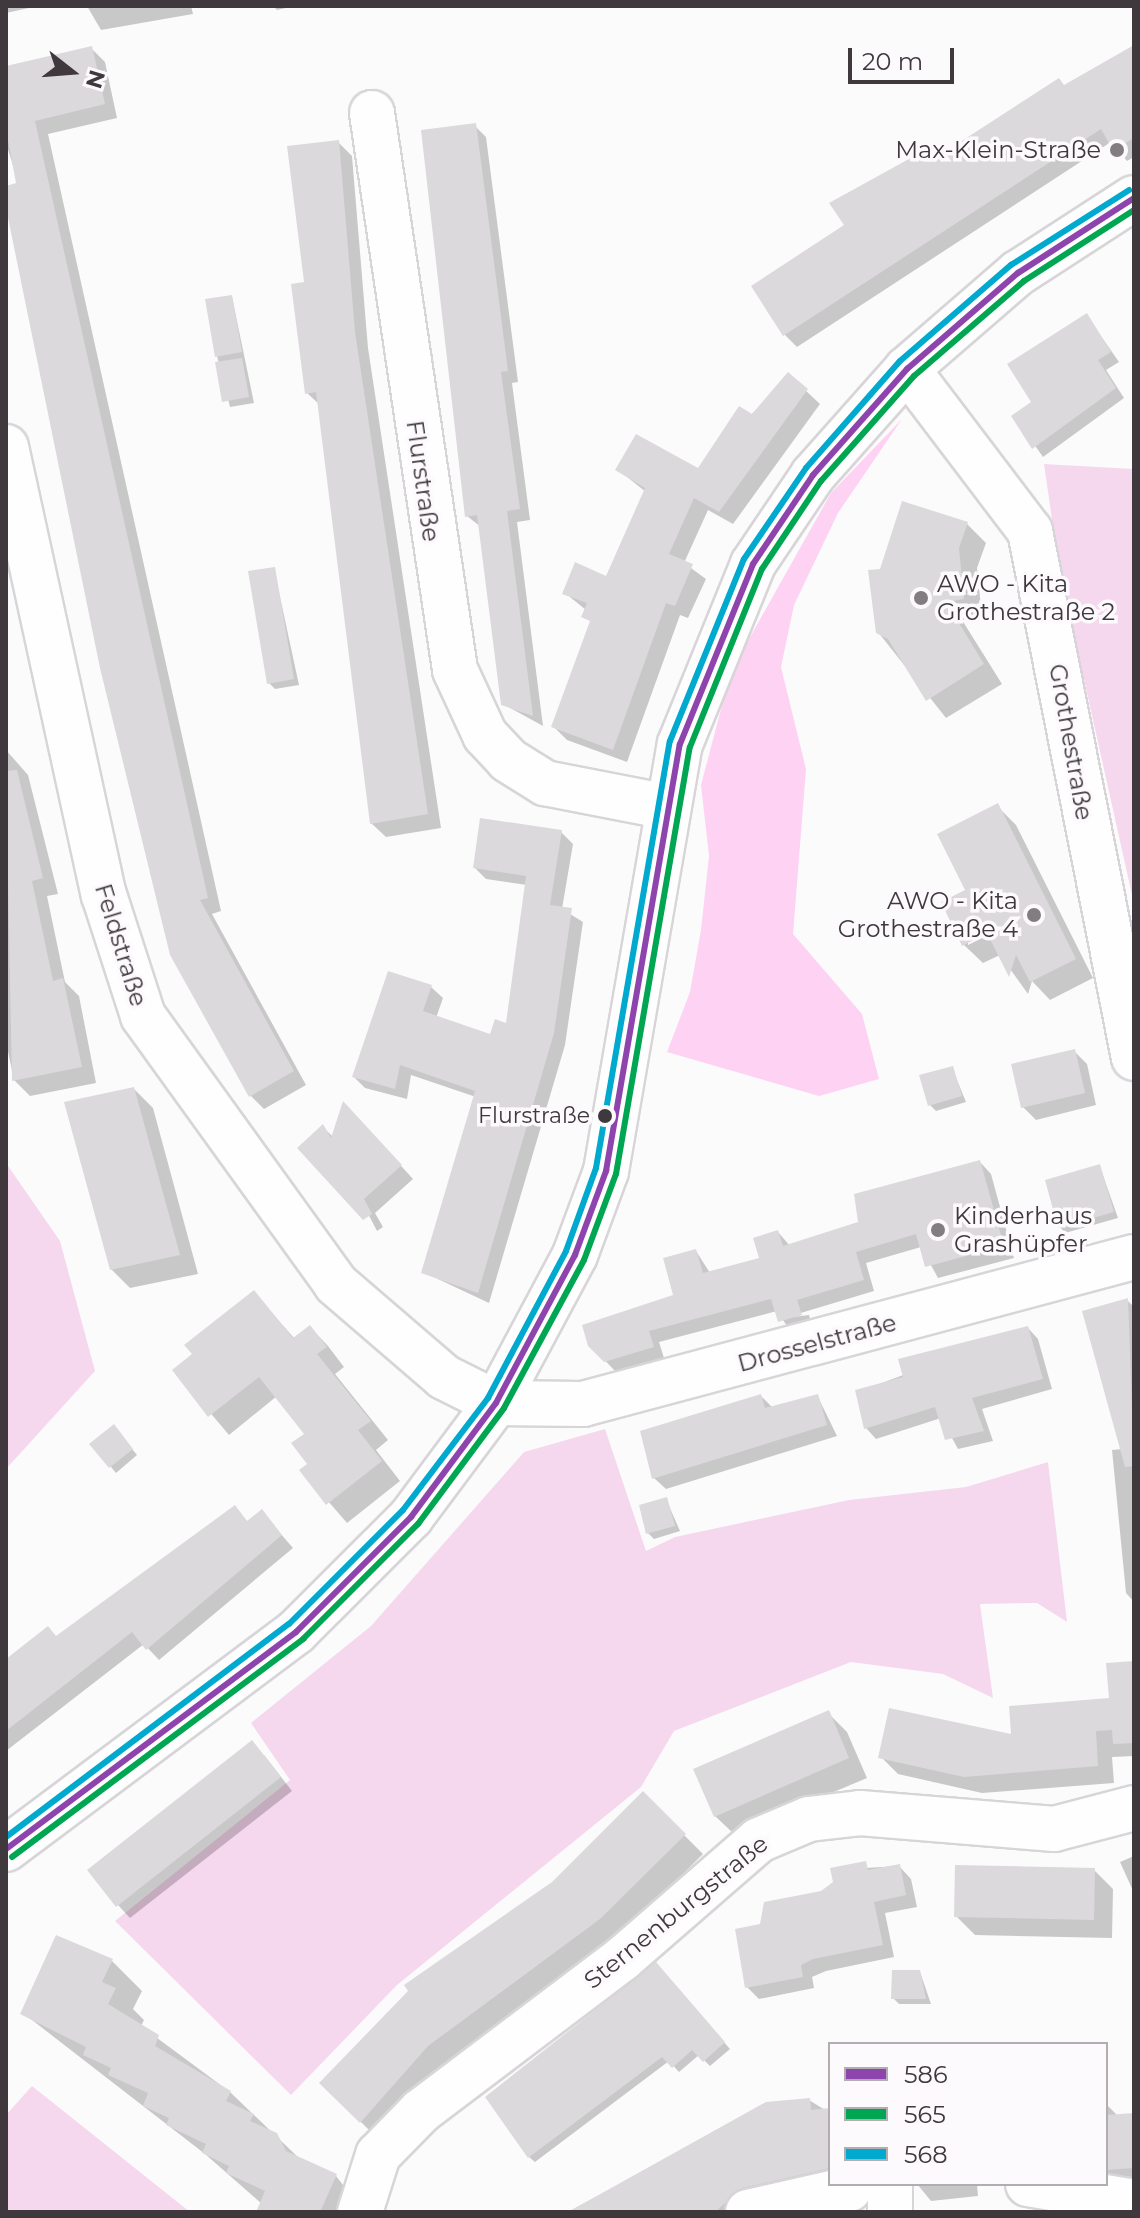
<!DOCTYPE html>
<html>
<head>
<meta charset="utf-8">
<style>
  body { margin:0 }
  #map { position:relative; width:1140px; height:2218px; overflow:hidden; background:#fcfbfc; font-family:Montserrat,sans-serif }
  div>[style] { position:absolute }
  .green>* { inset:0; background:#f6d8ee }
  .forest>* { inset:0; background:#fdd2f3 }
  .shadow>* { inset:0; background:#0003 }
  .building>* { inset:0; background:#dcd9dc }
  .roads { filter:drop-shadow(2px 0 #d8d5d8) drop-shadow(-2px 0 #d8d5d8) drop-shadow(0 2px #d8d5d8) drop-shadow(0 -2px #d8d5d8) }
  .minor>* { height:44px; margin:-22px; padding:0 22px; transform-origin:22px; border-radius:22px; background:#fffeff }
  .major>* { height:44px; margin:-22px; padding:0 22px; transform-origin:22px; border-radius:22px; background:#fffeff }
  .bus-1>* { height:6px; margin:-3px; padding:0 3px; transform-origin:3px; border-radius:3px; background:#8e44ad }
  .bus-2>* { height:6px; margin:-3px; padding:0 3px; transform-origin:3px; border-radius:3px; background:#00a651 }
  .bus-3>* { height:6px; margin:-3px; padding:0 3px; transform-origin:3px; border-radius:3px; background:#00a9ce }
  .dots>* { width:22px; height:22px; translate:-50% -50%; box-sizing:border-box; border:4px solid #fdfafd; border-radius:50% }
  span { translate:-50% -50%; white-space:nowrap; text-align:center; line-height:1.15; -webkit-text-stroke:7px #fdfafd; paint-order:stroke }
  .bus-label { font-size:22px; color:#3f393d }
  .right { translate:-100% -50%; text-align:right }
  .poi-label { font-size:24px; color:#3f393d }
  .left { translate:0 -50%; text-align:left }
  .street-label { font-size:24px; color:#3f393d }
  .frame { position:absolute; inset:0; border:8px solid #3f393d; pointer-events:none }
  .legend { position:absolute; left:828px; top:2042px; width:280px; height:144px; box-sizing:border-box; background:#fdfafd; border:2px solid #b1adb0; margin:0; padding:10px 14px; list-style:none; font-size:24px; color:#3f393d }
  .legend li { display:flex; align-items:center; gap:16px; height:40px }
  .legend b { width:40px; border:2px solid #b1adb0 }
  .north { position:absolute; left:32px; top:32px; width:80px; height:80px; -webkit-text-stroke:6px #fdfafd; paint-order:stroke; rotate:107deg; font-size:22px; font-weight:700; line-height:32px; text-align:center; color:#3f393d }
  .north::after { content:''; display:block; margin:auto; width:28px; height:36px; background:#3f393d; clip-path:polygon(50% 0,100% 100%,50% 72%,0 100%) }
  .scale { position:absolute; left:848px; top:48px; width:106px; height:36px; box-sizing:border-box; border:4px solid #3f393d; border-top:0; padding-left:10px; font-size:24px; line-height:28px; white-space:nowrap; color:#3f393d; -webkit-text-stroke:6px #fdfafd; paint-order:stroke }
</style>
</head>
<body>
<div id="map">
  <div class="green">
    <i style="clip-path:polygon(1044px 464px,1134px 469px,1134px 904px,1059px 567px)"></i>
    <i style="clip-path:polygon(6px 1163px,60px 1241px,95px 1371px,6px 1469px)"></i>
    <i style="clip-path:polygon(605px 1429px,646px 1551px,675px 1537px,849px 1500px,966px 1487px,1048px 1462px,1067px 1622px,1037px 1603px,980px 1604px,993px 1698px,943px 1674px,851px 1662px,674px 1731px,641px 1787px,397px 1985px,291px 2095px,115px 1921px,290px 1780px,251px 1723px,371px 1626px,524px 1452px)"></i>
    <i style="clip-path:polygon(32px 2086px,190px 2212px,6px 2212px,6px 2115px)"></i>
  </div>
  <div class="forest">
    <i style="clip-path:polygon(902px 419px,838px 513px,794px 605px,781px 667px,806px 769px,793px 934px,862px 1014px,879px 1079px,819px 1096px,667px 1052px,690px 992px,701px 930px,709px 856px,701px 785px,731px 671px,831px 493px)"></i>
  </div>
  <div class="shadow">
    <i style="clip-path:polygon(6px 6px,38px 6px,6px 13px)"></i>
    <i style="clip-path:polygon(87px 6px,191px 6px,193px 14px,101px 30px)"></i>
    <i style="clip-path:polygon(273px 6px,295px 6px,277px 10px)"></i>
    <i style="clip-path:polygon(1134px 46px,1134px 157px,1127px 161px,1111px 142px,797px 347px,785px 335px,753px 287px,847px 225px,832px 204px,927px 151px,936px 160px)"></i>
    <i style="clip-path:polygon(91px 48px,105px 62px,117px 118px,48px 134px,221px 911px,212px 914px,306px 1085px,264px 1109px,250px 1095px,6px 200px,6px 188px,19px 185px,6px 143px,6px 68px)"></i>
    <i style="clip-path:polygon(475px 126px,486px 137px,518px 382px,512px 383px,530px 520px,517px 522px,543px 726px,503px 704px,481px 527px,467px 516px)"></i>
    <i style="clip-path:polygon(338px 142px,352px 156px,368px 348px,441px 828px,386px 837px,371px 823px,320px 405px,307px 393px,306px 284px)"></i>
    <i style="clip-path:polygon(232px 297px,254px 403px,230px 407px,217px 356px)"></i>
    <i style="clip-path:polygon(1087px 316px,1119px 362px,1106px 370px,1124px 398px,1043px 457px,1014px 416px,1034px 403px)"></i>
    <i style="clip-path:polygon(789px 375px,820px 404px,733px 524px,708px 510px,684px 563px,706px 579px,688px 618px,680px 615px,627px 762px,567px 740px,554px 727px,591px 624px,586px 610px,565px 593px,607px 579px,646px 492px,617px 469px,698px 471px)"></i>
    <i style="clip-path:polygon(967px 524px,986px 543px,977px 568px,982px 617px,962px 620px,1002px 684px,946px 718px,878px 632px,881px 571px)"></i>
    <i style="clip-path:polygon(274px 569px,299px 685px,275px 689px,269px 683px)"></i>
    <i style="clip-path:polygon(6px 750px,28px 775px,58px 894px,47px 896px,65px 982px,79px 996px,96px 1083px,30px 1096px,14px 1080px,6px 1042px)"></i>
    <i style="clip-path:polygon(evenodd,997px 806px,1016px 825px,1093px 978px,1050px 1000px,1032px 981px,1028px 994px,1000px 955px,983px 963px,964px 945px,968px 891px,997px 806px,995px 927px,996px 931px,968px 945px,968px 940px,995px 927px)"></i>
    <i style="clip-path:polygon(561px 832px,573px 844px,562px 909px,583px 922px,565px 1045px,489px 1303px,423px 1272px,476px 1097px,411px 1075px,407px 1099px,365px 1088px,354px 1077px,431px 987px,443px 998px,436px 1018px,491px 1036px,507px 1025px,527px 885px,486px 879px,475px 868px)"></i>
    <i style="clip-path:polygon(1074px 1051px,1087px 1064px,1096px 1105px,1036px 1120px,1023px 1107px)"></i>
    <i style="clip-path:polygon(952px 1068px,966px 1102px,936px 1111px,930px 1105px)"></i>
    <i style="clip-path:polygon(134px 1089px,153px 1108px,198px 1274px,130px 1288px,111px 1269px)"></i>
    <i style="clip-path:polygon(356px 1116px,413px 1179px,375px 1213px,383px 1227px,377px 1231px,323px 1127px,333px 1137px)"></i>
    <i style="clip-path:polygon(980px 1162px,991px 1174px,1014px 1258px,938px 1278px,921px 1247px,866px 1263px,874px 1291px,784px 1318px,809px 1315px,812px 1326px,791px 1332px,777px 1311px,659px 1342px,664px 1358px,617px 1373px,590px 1345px,675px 1297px,696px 1251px,710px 1273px,761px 1259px,778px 1232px,790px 1246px,861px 1223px)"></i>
    <i style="clip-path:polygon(1100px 1167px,1118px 1218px,1065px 1233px,1060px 1227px)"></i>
    <i style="clip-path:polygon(254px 1293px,295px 1339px,310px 1327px,328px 1346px,344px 1367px,335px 1374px,388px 1440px,376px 1450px,400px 1481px,347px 1523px,302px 1471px,310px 1464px,307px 1434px,277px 1396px,229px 1435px,175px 1371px)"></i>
    <i style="clip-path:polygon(1127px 1300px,1134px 1307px,1134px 1602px,1126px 1593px,1112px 1450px,1122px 1449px)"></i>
    <i style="clip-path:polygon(1028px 1328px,1038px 1339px,1052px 1389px,982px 1409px,993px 1441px,958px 1449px,941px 1418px,876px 1439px,866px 1428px,858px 1392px)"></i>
    <i style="clip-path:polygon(761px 1396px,773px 1408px,818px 1397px,837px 1436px,666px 1489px,654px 1478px)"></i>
    <i style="clip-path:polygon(119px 1433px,137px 1455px,116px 1473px,92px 1444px)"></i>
    <i style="clip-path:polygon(666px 1499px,680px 1531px,654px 1539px,648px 1533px)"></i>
    <i style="clip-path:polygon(235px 1508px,248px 1522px,261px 1511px,293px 1548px,159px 1660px,144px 1644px,6px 1751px,6px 1661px,57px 1638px)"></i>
    <i style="clip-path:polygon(1134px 1663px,1134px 1756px,1112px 1757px,1114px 1783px,982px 1793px,898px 1774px,881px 1757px,1013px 1737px,1111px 1700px)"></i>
    <i style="clip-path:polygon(828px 1713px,847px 1732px,867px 1778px,734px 1834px,715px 1816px)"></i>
    <i style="clip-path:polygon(264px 1755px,292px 1791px,130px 1918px,118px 1905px)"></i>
    <i style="clip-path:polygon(643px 1794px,703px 1854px,619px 1937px,380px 2141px,322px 2083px,553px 1884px)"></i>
    <i style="clip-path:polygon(1134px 1856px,1134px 1893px,1120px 1862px)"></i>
    <i style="clip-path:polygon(899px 1866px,911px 1879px,917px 1907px,885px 1913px,894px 1957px,826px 1971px,812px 1977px,814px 1988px,759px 1999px,747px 1987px,761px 1926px,822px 1893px,835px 1883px,832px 1870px)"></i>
    <i style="clip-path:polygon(1094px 1870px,1113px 1889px,1112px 1938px,975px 1935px,956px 1916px)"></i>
    <i style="clip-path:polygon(112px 1961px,142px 1991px,133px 2009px,144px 2020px,141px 2026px,230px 2092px,300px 2159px,336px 2176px,364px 2212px,258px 2212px,262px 2204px,205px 2154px,23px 2013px)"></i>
    <i style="clip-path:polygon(662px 1971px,730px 2049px,710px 2066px,699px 2055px,679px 2072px,669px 2061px,535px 2162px,529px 2157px)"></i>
    <i style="clip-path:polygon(920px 1972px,931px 2004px,899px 2004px,893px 1998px)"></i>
    <i style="clip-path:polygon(809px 2100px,830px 2113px,830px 2184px,749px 2212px,568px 2212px,767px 2104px)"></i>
    <i style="clip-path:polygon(1106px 2104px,1118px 2116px,1134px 2115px,1134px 2178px,1106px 2177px)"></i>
    <i style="clip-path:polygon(917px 2184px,977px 2184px,978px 2196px,931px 2201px)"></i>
  </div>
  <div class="building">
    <i style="clip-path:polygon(1134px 45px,1134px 138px,1113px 150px,1101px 129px,783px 336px,751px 286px,844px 225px,829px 203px,927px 149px,934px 159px,1059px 78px,1064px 85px)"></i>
    <i style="clip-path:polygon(92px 46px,105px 104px,35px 121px,208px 898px,200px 900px,294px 1071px,249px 1097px,170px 955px,100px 668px,6px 208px,6px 186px,16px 183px,6px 129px,6px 66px)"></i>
    <i style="clip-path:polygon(476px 123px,508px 371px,501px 372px,520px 509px,507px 511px,533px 716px,501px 705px,477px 515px,465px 517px,421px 130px)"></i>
    <i style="clip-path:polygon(339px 140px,355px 332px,428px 814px,370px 824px,316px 392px,305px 394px,291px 284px,304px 282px,287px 146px)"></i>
    <i style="clip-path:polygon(232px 295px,242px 352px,215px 357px,205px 299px)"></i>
    <i style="clip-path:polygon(1087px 313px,1111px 352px,1098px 360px,1116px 388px,1032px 449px,1011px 416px,1031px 402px,1007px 364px)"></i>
    <i style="clip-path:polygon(242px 358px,249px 397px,222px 402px,215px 362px)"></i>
    <i style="clip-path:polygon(788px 372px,808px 389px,719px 512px,694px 498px,669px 554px,693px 564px,675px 606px,666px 603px,613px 750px,551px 727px,590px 621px,581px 617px,587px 603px,562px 594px,575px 562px,606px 576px,645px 488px,615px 470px,636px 434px,698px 468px,739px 406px,752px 414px)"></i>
    <i style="clip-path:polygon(902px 501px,968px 522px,959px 548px,964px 599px,946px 602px,984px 664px,926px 701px,888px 639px,876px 633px,872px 602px,868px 570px,880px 569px)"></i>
    <i style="clip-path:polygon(275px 567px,294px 679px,267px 684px,248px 571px)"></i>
    <i style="clip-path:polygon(17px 770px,43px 878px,32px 881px,53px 981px,63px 978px,82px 1067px,12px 1081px,6px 771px)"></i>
    <i style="clip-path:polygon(998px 803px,1076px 959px,1030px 982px,1016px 955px,1009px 977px,987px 933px,962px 946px,941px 902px,965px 890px,937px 834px)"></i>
    <i style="clip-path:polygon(480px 818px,562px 830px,550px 905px,572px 908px,554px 1033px,478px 1293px,421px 1273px,475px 1091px,400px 1065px,395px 1089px,352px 1077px,388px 971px,432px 985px,423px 1011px,490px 1034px,495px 1019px,506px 1023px,526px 876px,473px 868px)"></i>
    <i style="clip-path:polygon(1075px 1049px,1085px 1093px,1021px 1108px,1011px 1064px)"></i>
    <i style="clip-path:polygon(953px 1066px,962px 1096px,928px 1106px,919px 1075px)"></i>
    <i style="clip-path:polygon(134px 1087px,180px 1255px,110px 1270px,64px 1102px)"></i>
    <i style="clip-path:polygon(343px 1101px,402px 1165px,364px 1199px,372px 1214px,363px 1220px,297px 1148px,323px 1124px,331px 1138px)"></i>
    <i style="clip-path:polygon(980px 1160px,1004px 1246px,925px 1267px,916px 1234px,856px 1252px,864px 1280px,797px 1300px,802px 1315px,778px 1322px,771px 1299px,649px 1331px,654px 1347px,604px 1362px,588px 1346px,582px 1325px,673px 1295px,663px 1258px,696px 1249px,703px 1273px,759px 1258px,753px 1238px,778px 1230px,783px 1246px,858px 1222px,854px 1194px)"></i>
    <i style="clip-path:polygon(1100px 1164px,1114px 1212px,1058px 1228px,1045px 1180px)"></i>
    <i style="clip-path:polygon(254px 1290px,293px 1338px,310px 1325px,327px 1347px,317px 1354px,371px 1421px,358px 1430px,382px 1461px,326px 1505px,299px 1470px,307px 1464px,291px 1443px,304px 1434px,259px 1377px,208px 1417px,172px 1370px,192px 1354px,184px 1345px)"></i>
    <i style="clip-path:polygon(1128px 1298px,1134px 1466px,1125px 1467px,1082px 1311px)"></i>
    <i style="clip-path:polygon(1028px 1326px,1043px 1379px,972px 1398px,984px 1431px,945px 1440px,935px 1407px,864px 1429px,855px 1390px,903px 1377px,898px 1359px)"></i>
    <i style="clip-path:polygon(761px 1394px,765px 1408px,818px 1394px,827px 1425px,652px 1479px,640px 1431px)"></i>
    <i style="clip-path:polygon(114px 1424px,133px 1449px,109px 1468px,89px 1444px)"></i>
    <i style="clip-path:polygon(667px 1497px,675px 1526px,646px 1534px,639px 1505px)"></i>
    <i style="clip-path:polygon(235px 1505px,247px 1521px,262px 1509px,282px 1535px,146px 1650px,132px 1632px,6px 1731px,6px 1659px,48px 1626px,56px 1636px)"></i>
    <i style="clip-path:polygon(1134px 1661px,1134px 1743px,1113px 1744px,1112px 1730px,1096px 1731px,1098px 1766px,964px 1777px,878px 1758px,889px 1708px,1011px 1734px,1009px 1706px,1109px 1698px,1106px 1663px)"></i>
    <i style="clip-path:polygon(829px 1710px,849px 1758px,714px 1817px,693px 1769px)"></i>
    <i style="clip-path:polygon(252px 1740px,281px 1777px,116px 1907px,87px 1870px)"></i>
    <i style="clip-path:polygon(643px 1791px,686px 1834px,600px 1919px,428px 2046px,360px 2123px,319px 2083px,408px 1991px,404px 1985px,552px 1882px)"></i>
    <i style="clip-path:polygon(866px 1861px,868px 1870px,900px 1864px,906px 1895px,874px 1902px,883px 1945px,813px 1959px,801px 1965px,803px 1977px,745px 1988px,735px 1929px,760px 1924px,764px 1902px,821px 1891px,833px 1882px,830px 1868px)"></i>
    <i style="clip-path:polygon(955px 1865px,1095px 1868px,1094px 1920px,954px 1917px)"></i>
    <i style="clip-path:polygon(56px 1935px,113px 1959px,102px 1982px,116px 1988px,108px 2004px,159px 2035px,155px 2046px,231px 2091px,226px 2101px,254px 2114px,250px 2121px,277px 2133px,286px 2151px,337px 2174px,320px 2212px,256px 2212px,265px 2191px,226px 2173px,229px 2166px,202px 2153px,206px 2144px,166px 2125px,169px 2118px,143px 2106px,148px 2093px,108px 2075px,111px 2068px,83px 2055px,86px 2047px,20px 2014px)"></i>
    <i style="clip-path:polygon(656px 1962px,725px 2042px,703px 2062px,692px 2050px,672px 2068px,662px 2057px,528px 2158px,485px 2097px)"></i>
    <i style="clip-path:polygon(892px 1970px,920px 1970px,926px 1999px,891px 1999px)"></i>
    <i style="clip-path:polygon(810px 2098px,811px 2110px,830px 2108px,830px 2168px,742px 2188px,715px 2212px,568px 2212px,766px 2102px)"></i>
    <i style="clip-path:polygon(1134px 2113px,1134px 2168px,1106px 2170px,1106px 2115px)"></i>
  </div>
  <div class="roads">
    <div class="minor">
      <i style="left:372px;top:113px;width:563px;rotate:81.52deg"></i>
      <i style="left:455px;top:670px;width:72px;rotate:65.2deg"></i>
      <i style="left:485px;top:735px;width:34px;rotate:47deg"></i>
      <i style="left:508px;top:760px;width:44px;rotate:31.9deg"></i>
      <i style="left:545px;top:783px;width:125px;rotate:11deg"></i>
      <i style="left:907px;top:369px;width:203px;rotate:52.8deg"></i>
      <i style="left:1030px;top:531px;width:537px;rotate:78.84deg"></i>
      <i style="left:6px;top:447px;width:459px;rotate:77.7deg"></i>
      <i style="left:104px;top:895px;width:127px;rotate:72.1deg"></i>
      <i style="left:143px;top:1016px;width:330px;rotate:54.2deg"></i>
      <i style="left:336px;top:1284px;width:143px;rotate:40.7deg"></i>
      <i style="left:444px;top:1377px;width:58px;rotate:26.6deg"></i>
      <i style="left:496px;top:1403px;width:87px;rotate:0.7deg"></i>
      <i style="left:583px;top:1404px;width:570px;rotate:-14.94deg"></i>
      <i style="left:890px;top:2184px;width:28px;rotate:90deg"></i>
      <i style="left:1028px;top:2184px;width:108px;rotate:9.6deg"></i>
      <i style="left:360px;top:2212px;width:60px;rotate:-72.5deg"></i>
      <i style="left:378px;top:2155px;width:62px;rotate:-45.7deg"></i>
      <i style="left:421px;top:2111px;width:252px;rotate:-37.1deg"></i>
      <i style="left:622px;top:1959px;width:181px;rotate:-41deg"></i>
      <i style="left:759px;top:1840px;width:54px;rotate:-22.8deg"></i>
      <i style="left:809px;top:1819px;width:51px;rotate:-6.7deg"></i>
      <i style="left:860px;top:1813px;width:195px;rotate:4.7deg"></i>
      <i style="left:1054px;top:1829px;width:83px;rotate:-14.7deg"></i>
      <i style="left:748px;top:2212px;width:104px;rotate:-12.8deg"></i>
    </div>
    <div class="major">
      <i style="left:6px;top:1849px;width:362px;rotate:-36.8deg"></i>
      <i style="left:296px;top:1632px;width:163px;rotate:-45deg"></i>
      <i style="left:411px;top:1517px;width:142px;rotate:-53.3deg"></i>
      <i style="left:496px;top:1403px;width:168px;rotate:-61.9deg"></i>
      <i style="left:575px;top:1255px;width:90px;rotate:-69.7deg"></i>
      <i style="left:606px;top:1171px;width:433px;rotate:-80.2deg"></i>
      <i style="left:680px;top:744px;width:194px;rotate:-67.9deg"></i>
      <i style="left:753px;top:564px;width:107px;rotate:-56deg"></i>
      <i style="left:813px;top:475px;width:142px;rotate:-48.4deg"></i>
      <i style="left:907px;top:369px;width:147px;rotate:-40.9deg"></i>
      <i style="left:1018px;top:273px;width:138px;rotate:-32.9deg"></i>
    </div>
  </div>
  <div class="bus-1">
    <i style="left:6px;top:1849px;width:362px;rotate:-36.8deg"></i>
    <i style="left:296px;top:1632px;width:163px;rotate:-45deg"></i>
    <i style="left:411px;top:1517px;width:142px;rotate:-53.3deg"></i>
    <i style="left:496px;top:1403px;width:168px;rotate:-61.9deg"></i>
    <i style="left:575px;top:1255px;width:90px;rotate:-69.7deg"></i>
    <i style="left:606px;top:1171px;width:433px;rotate:-80.2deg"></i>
    <i style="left:680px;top:744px;width:194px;rotate:-67.9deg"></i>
    <i style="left:753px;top:564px;width:107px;rotate:-56deg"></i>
    <i style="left:813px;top:475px;width:142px;rotate:-48.4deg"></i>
    <i style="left:907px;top:369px;width:147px;rotate:-40.9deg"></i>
    <i style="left:1018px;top:273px;width:138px;rotate:-32.9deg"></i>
  </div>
  <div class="bus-2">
    <i style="left:12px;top:1857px;width:364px;rotate:-36.8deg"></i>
    <i style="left:303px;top:1639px;width:163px;rotate:-45deg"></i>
    <i style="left:418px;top:1524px;width:144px;rotate:-53.4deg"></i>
    <i style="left:504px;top:1408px;width:168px;rotate:-61.6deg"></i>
    <i style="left:584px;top:1260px;width:92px;rotate:-69.6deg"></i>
    <i style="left:616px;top:1174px;width:433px;rotate:-80.2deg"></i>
    <i style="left:690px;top:747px;width:192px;rotate:-68deg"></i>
    <i style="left:762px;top:569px;width:106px;rotate:-56.2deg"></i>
    <i style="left:821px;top:481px;width:140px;rotate:-48.5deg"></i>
    <i style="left:914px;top:376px;width:145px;rotate:-40.8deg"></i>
    <i style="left:1024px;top:281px;width:131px;rotate:-32.8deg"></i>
  </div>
  <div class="bus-3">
    <i style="left:6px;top:1837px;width:354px;rotate:-37deg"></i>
    <i style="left:289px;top:1624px;width:161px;rotate:-45deg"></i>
    <i style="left:403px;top:1510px;width:141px;rotate:-52.8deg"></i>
    <i style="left:488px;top:1398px;width:166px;rotate:-62deg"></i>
    <i style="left:566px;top:1251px;width:88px;rotate:-70.1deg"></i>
    <i style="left:596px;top:1168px;width:433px;rotate:-80.2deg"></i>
    <i style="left:670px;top:741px;width:196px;rotate:-67.9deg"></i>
    <i style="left:744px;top:559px;width:110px;rotate:-55.7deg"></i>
    <i style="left:806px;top:468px;width:142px;rotate:-48.7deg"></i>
    <i style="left:900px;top:361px;width:147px;rotate:-40.9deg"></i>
    <i style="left:1011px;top:265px;width:140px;rotate:-32.4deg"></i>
  </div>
  <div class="dots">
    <i style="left:1117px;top:150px;background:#817d80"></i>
    <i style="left:921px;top:598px;background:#817d80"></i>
    <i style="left:1034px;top:915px;background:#817d80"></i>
    <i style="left:605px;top:1116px;background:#3f393d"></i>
    <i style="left:938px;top:1230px;background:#817d80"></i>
  </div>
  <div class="bus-label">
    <span class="right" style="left:590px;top:1116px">Flurstraße</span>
  </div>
  <div class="poi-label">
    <span class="right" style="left:1101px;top:150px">Max-Klein-Straße</span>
    <span class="left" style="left:937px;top:598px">AWO - Kita<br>Grothestraße 2</span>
    <span class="right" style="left:1018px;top:915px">AWO - Kita<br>Grothestraße 4</span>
    <span class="left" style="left:954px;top:1230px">Kinderhaus<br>Grashüpfer</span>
  </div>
  <div class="street-label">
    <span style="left:423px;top:481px;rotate:82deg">Flurstraße</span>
    <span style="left:1071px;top:742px;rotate:80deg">Grothestraße</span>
    <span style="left:121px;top:945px;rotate:73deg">Feldstraße</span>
    <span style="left:817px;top:1343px;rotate:-15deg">Drosselstraße</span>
    <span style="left:676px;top:1912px;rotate:-39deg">Sternenburgstraße</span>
  </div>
  <div class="frame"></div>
  <ul class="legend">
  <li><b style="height:10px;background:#8e44ad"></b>586</li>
  <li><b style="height:10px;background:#00a651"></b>565</li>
  <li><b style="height:10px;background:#00a9ce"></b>568</li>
  </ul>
  <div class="north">N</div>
  <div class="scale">20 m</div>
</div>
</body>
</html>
